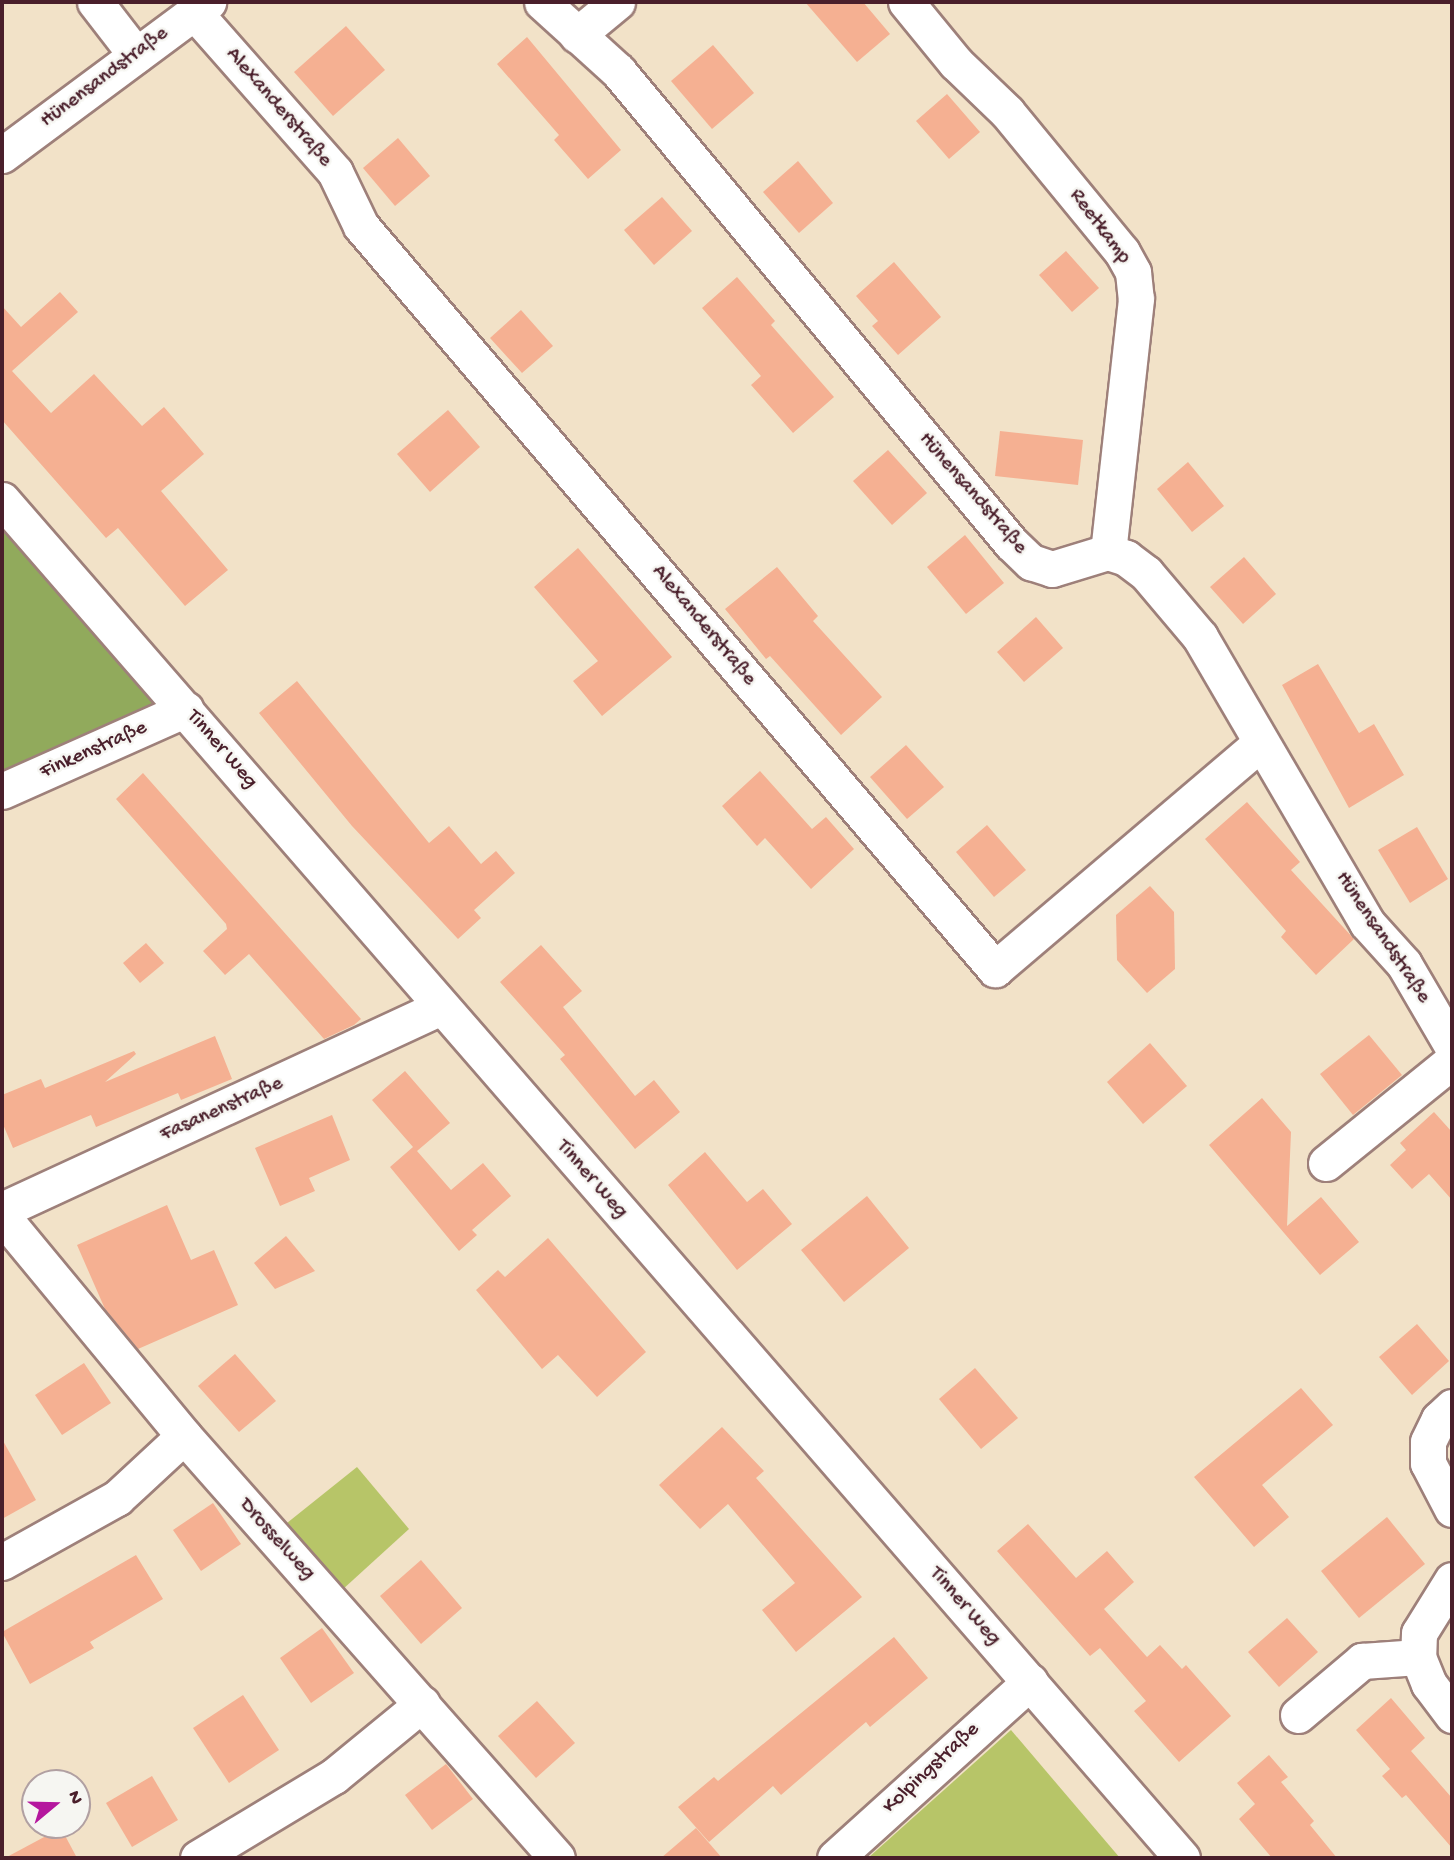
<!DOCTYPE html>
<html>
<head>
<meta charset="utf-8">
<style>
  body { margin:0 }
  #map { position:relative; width:1454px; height:1860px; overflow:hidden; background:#f2e2c8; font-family:"Gochi Hand",sans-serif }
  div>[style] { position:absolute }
  .green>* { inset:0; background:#b7c568 }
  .forest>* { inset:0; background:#91aa5c }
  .building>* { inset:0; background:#f5b092 }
  .roads { filter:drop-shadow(2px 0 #9e807a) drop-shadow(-2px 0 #9e807a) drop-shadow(0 2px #9e807a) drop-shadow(0 -2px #9e807a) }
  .minor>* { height:35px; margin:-17.5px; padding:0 17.5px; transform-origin:17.5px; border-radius:17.5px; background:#fff }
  span { translate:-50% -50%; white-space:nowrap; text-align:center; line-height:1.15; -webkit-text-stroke:5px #f6f6f2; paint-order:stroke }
  .street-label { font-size:21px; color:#4a1f2b }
  .frame { position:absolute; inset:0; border:4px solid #4a1f2b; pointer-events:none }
  .north { position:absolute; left:21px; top:1769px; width:70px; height:70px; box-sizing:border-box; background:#f6f6f2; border:2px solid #b1a0a2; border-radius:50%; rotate:71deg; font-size:19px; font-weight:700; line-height:28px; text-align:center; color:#4a1f2b }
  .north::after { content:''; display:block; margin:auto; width:24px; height:32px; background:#b5179e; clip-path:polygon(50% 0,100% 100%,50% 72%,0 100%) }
</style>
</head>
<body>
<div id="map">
  <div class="green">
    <i style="clip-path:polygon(357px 1467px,409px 1529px,342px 1590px,287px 1523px)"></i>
    <i style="clip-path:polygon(1011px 1730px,1120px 1858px,868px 1858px)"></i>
  </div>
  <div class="forest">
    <i style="clip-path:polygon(2px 530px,168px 718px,2px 791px)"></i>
  </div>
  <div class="building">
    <i style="clip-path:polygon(805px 2px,863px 2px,890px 34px,857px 62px)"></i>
    <i style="clip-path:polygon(346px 26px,385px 70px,333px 116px,294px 72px)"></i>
    <i style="clip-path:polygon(527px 37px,621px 150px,588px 179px,554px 140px,559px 135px,497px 64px)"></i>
    <i style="clip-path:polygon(713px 45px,754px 93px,712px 129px,671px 81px)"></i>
    <i style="clip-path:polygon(947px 94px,980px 132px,949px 159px,916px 121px)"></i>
    <i style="clip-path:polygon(398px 138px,430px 176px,395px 206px,363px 168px)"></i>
    <i style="clip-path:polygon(798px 161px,833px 203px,799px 233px,763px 192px)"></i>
    <i style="clip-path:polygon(662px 197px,692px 231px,654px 265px,624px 230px)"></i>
    <i style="clip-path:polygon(1066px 251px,1099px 288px,1072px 312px,1039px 275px)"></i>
    <i style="clip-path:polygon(894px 262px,941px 317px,898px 355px,872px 326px,878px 321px,856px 296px)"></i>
    <i style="clip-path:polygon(737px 277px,775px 321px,771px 325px,834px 397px,793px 433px,751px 385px,761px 376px,702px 308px)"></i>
    <i style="clip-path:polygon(60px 292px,78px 312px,12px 371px,51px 413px,94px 374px,142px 426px,164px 407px,204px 454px,161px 491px,228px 570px,185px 606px,118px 528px,106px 538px,2px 420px,2px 306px,21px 327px)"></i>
    <i style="clip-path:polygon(521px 310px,553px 346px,522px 373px,490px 338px)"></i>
    <i style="clip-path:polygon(448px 410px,480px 447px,430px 492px,397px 454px)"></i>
    <i style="clip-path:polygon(1000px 431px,1083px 440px,1078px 485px,995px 476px)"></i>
    <i style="clip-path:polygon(888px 450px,927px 493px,892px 525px,853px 481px)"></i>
    <i style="clip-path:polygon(1188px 462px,1224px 506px,1192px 532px,1157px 489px)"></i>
    <i style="clip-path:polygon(965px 535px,1004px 583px,966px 614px,927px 567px)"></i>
    <i style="clip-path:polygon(578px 548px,672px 657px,602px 716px,573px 681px,598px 661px,534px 587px)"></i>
    <i style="clip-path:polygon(1244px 557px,1276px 594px,1243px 624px,1210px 587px)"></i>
    <i style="clip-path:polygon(777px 567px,818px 616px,813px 621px,882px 697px,841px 735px,770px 656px,766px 659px,725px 609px)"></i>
    <i style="clip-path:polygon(1036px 617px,1063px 648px,1024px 682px,997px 652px)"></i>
    <i style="clip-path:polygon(1318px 664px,1359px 733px,1374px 724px,1404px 775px,1349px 808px,1282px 685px)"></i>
    <i style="clip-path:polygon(297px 681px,429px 843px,449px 826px,481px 864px,496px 851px,515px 873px,474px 910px,481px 918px,458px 939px,352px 826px,259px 713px)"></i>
    <i style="clip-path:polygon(906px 745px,944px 787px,907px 819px,870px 777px)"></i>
    <i style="clip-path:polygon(760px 771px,812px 829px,826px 817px,854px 849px,811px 889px,765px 838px,757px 846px,722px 806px)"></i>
    <i style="clip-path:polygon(143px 773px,361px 1019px,354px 1025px,324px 1039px,249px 954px,225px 975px,203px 951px,227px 929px,226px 924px,116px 799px)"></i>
    <i style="clip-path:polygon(1247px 802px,1300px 862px,1291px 870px,1354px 939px,1316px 975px,1281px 937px,1286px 931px,1205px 839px)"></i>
    <i style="clip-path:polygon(987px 825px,1026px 870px,994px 897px,956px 852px)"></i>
    <i style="clip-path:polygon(1417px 827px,1448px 879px,1410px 903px,1378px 850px)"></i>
    <i style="clip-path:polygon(1150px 886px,1174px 912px,1175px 969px,1147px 993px,1117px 960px,1116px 915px)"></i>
    <i style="clip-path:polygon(146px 943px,164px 963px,140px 983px,123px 963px)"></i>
    <i style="clip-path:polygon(541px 945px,582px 991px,563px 1007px,635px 1096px,654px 1080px,680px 1112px,635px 1149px,560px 1059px,565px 1055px,500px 982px)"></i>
    <i style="clip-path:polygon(1369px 1035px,1402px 1075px,1353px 1115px,1320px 1074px)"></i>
    <i style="clip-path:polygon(215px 1036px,232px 1079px,181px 1100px,178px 1093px,96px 1127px,91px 1115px,13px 1148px,2px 1122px,2px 1095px,41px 1079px,45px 1088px,134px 1051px,136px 1054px,105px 1082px)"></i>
    <i style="clip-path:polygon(1150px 1043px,1187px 1086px,1143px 1124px,1107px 1082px)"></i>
    <i style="clip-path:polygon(405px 1071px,450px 1123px,417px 1151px,451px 1190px,483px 1163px,511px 1196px,472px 1230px,477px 1235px,459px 1251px,390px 1167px,413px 1147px,372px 1100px)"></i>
    <i style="clip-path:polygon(1262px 1098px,1291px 1132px,1287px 1226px,1321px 1197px,1359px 1242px,1320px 1275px,1209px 1145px)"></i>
    <i style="clip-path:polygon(1434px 1112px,1452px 1132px,1452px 1200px,1429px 1174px,1412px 1189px,1390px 1165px,1406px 1150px,1400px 1143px)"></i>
    <i style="clip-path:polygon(332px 1115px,350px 1160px,309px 1178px,315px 1191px,280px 1206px,255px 1148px)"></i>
    <i style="clip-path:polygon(705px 1152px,747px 1202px,763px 1189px,792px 1224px,737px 1270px,668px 1185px)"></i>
    <i style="clip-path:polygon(867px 1196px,909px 1248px,844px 1302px,801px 1250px)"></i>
    <i style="clip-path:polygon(167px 1205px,191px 1260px,214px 1250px,238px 1305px,138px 1349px,105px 1309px,77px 1245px)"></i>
    <i style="clip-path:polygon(286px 1236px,315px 1271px,275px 1289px,254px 1263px)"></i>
    <i style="clip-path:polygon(548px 1238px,646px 1352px,597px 1397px,558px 1355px,542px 1369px,476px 1290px,498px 1270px,505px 1277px)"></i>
    <i style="clip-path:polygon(1417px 1324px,1449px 1361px,1412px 1395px,1379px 1357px)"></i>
    <i style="clip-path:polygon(235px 1354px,276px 1401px,239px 1432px,198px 1386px)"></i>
    <i style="clip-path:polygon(84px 1363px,111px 1403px,62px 1435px,35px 1395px)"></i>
    <i style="clip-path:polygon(975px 1368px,1018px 1418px,981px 1449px,939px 1399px)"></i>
    <i style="clip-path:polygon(1301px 1388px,1333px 1425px,1262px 1485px,1289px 1517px,1254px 1547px,1194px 1477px)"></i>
    <i style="clip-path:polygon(722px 1427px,764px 1471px,756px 1478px,862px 1597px,796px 1652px,762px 1610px,795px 1583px,728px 1504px,700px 1529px,659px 1485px)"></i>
    <i style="clip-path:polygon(2px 1439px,36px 1500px,2px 1519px)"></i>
    <i style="clip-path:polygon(213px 1503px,241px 1544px,201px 1571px,173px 1530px)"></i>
    <i style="clip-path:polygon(1387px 1517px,1425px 1564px,1359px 1618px,1321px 1571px)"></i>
    <i style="clip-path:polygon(1028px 1524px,1076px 1578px,1107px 1551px,1134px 1582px,1104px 1609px,1147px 1657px,1160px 1645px,1182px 1669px,1186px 1665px,1231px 1716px,1179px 1762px,1134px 1711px,1146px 1701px,1100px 1648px,1090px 1656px,997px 1551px)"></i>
    <i style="clip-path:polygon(136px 1555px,163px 1599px,90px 1642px,94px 1648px,30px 1684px,2px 1632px)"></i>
    <i style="clip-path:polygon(421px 1560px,462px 1608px,421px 1644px,380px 1596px)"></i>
    <i style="clip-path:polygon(1287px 1618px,1318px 1652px,1279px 1687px,1248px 1652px)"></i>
    <i style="clip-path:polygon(322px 1628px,354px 1673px,311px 1703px,280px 1658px)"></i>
    <i style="clip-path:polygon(894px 1637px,928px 1678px,870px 1727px,866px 1722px,781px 1795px,773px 1786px,709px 1842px,678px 1807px,714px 1777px,718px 1781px)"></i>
    <i style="clip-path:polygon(243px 1695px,279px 1750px,229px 1783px,193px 1728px)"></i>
    <i style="clip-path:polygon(1391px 1698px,1425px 1738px,1411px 1751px,1452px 1798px,1452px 1848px,1406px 1795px,1402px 1798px,1382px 1776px,1390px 1769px,1356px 1730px)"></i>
    <i style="clip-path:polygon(537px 1701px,575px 1743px,536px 1778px,498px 1736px)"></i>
    <i style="clip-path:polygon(1269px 1755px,1288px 1777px,1281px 1782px,1314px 1821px,1310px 1825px,1337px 1858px,1272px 1858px,1239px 1819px,1255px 1804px,1237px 1783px)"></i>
    <i style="clip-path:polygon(446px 1764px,473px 1799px,432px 1830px,405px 1795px)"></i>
    <i style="clip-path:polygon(152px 1776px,178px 1820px,132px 1847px,106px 1803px)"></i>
    <i style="clip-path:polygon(61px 1828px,77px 1858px,5px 1858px)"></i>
    <i style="clip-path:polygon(696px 1828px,722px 1858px,661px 1858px)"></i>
  </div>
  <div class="roads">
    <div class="minor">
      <i style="left:95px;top:2px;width:67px;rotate:52.3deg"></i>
      <i style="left:542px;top:2px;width:103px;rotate:42.2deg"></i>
      <i style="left:618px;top:71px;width:614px;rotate:50.22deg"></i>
      <i style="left:1011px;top:543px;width:28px;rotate:44deg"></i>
      <i style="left:1031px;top:562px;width:22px;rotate:18deg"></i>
      <i style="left:1052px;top:569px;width:59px;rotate:-16.9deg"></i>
      <i style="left:1108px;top:552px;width:19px;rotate:18deg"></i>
      <i style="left:1126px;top:558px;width:25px;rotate:37deg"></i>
      <i style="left:1146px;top:573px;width:84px;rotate:49.8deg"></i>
      <i style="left:1200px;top:637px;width:331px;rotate:59.7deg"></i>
      <i style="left:1367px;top:923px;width:55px;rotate:47.9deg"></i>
      <i style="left:1404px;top:964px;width:95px;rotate:59.7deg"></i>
      <i style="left:906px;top:2px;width:79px;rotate:50.7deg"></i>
      <i style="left:956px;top:63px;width:71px;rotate:43.9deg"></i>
      <i style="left:1007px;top:112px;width:181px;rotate:50.6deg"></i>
      <i style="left:1122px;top:252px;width:23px;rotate:61deg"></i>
      <i style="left:1133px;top:272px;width:27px;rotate:84deg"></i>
      <i style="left:1136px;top:299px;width:255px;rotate:96.3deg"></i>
      <i style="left:194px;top:12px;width:213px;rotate:48.6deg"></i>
      <i style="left:335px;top:172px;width:60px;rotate:64.3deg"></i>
      <i style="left:361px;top:226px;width:977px;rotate:49.53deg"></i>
      <i style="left:995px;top:969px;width:349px;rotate:-40.4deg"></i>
      <i style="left:577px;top:35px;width:52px;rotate:-39.5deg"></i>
      <i style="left:2px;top:155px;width:257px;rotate:-36.6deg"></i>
      <i style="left:2px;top:500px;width:1799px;rotate:49.01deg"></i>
      <i style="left:2px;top:791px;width:201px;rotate:-24deg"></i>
      <i style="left:1326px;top:1163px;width:162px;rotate:-39deg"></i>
      <i style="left:2px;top:1210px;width:484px;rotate:-24.8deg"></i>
      <i style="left:2px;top:1216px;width:286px;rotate:50.4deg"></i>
      <i style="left:184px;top:1436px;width:563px;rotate:48.53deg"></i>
      <i style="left:1452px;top:1407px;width:18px;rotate:137deg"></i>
      <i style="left:1439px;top:1419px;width:25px;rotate:116deg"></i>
      <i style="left:1428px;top:1442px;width:21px;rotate:90deg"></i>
      <i style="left:1428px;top:1463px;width:52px;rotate:62.4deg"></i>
      <i style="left:2px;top:1562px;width:132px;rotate:-29.1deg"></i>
      <i style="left:117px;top:1498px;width:91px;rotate:-42.8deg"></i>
      <i style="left:1452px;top:1580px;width:62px;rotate:121.9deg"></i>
      <i style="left:1419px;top:1633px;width:24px;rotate:92deg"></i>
      <i style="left:1418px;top:1657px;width:29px;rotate:68deg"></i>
      <i style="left:1429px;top:1684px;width:39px;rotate:53deg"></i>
      <i style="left:1298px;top:1715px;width:84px;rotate:-40.2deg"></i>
      <i style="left:1362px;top:1661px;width:56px;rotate:-4.1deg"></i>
      <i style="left:198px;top:1858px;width:159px;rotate:-31.1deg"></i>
      <i style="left:334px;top:1776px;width:114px;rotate:-39.3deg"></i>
      <i style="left:835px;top:1858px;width:263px;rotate:-42.1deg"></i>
    </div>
  </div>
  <div class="street-label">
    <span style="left:105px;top:78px;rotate:-37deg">Hünensandstraße</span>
    <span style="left:278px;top:108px;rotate:49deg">Alexanderstraße</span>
    <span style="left:1099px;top:227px;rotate:53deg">Reetkamp</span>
    <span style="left:972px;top:494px;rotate:49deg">Hünensandstraße</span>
    <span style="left:703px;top:626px;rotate:50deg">Alexanderstraße</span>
    <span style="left:221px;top:750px;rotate:49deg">Tinner Weg</span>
    <span style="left:94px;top:751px;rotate:-24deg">Finkenstraße</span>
    <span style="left:1382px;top:938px;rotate:56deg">Hünensandstraße</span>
    <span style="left:222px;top:1110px;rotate:-24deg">Fasanenstraße</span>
    <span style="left:591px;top:1180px;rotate:49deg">Tinner Weg</span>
    <span style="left:276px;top:1540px;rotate:48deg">Drosselweg</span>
    <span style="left:964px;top:1607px;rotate:49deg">Tinner Weg</span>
    <span style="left:932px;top:1769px;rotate:-43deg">Kolpingstraße</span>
  </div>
  <div class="frame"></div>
  <div class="north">N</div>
</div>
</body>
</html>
